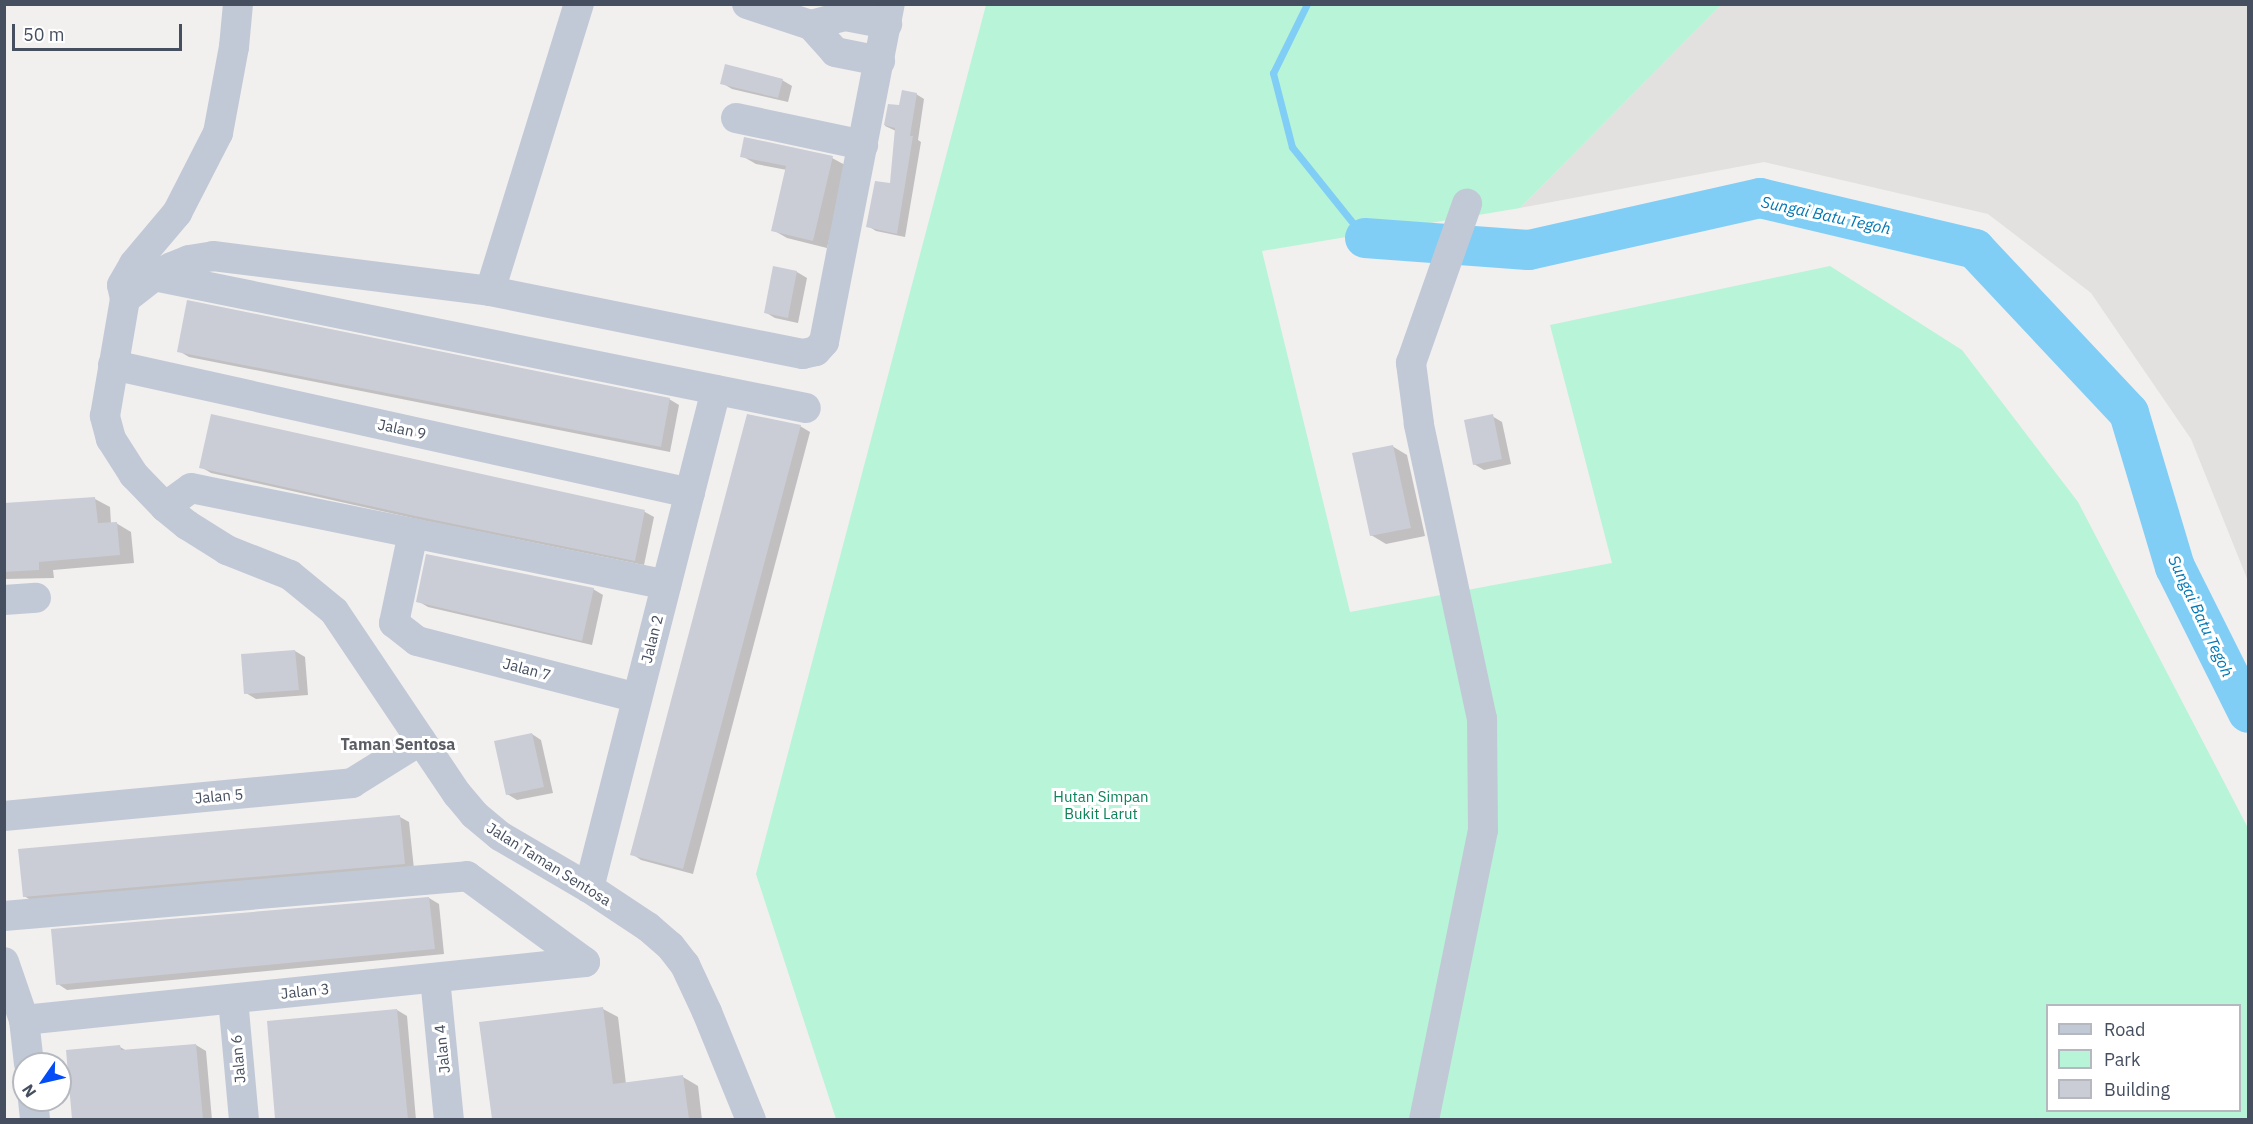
<!DOCTYPE html>
<html>
<head>
<meta charset="utf-8">
<style>
  body { margin:0 }
  #map { position:relative; width:2253px; height:1124px; overflow:hidden; background:#f2efef; font-family:"IBM Plex Sans",sans-serif }
  div>[style] { position:absolute }
  .education>* { inset:0; background:#e3e0e0 }
  .green>* { inset:0; background:#b8f4d7 }
  .shadow>* { inset:0; background:#0003 }
  .stream>* { height:7px; margin:-3.5px; padding:0 3.5px; transform-origin:3.5px; border-radius:3.5px; background:#80cef6 }
  .river>* { height:40px; margin:-20px; padding:0 20px; transform-origin:20px; border-radius:20px; background:#80cef6 }
  .building>* { inset:0; background:#cacdd5 }
  .minor>* { height:30px; margin:-15px; padding:0 15px; transform-origin:15px; border-radius:15px; background:#c1c9d6 }
  span { translate:-50% -50%; white-space:nowrap; text-align:center; line-height:1.15; -webkit-text-stroke:6px #fff; paint-order:stroke }
  .street-label { font-size:15px; color:#454f5f }
  .park-label { font-size:15px; color:#0c8358 }
  .water-label { font-size:16px; color:#0078b6; font-style:italic }
  .neighbourhood-label { font-size:16px; color:#5b5e65; font-weight:700 }
  .frame { position:absolute; inset:0; border:6px solid #454f5f; pointer-events:none }
  .legend { position:absolute; left:2046px; top:1004px; width:195px; height:108px; box-sizing:border-box; background:#fff; border:2px solid #b5b9bf; margin:0; padding:8px 10px; list-style:none; font-size:18px; color:#454f5f }
  .legend li { display:flex; align-items:center; gap:12px; height:30px }
  .legend b { width:30px; border:2px solid #b5b9bf }
  .north { position:absolute; left:12px; top:1052px; width:60px; height:60px; box-sizing:border-box; background:#fff; border:2px solid #b5b9bf; border-radius:50%; rotate:236deg; font-size:16px; font-weight:700; line-height:24px; text-align:center; color:#454f5f }
  .north::after { content:''; display:block; margin:auto; width:21px; height:27px; background:#044df6; clip-path:polygon(50% 0,100% 100%,50% 72%,0 100%) }
  .scale { position:absolute; left:12px; top:24px; width:170px; height:27px; box-sizing:border-box; border:3px solid #454f5f; border-top:0; padding-left:8px; font-size:18px; line-height:21px; white-space:nowrap; color:#454f5f; -webkit-text-stroke:4px #fff; paint-order:stroke }
</style>
</head>
<body>
<div id="map">
  <div class="education">
    <i style="clip-path:polygon(1721px 5px,2248px 5px,2248px 581px,2191px 439px,2091px 293px,1988px 214px,1764px 162px,1520px 208px)"></i>
  </div>
  <div class="green">
    <i style="clip-path:polygon(evenodd,986px 5px,1721px 5px,1520px 208px,1262px 251px,1350px 612px,1612px 563px,1550px 325px,1830px 266px,1962px 350px,2078px 502px,2248px 828px,2248px 1119px,836px 1119px,756px 874px,986px 5px,2048px 1006px,2240px 1006px,2240px 1110px,2048px 1110px,2048px 1006px)"></i>
  </div>
  <div class="shadow">
    <i style="clip-path:polygon(782px 80px,792px 86px,788px 102px,732px 89px,722px 83px)"></i>
    <i style="clip-path:polygon(916px 94px,924px 99px,918px 140px,921px 142px,905px 237px,876px 231px,868px 226px,891px 185px,896px 131px,885px 126px,889px 105px,900px 107px)"></i>
    <i style="clip-path:polygon(742px 156px,832px 158px,847px 166px,827px 248px,787px 238px,773px 230px,787px 170px,756px 164px)"></i>
    <i style="clip-path:polygon(774px 268px,797px 272px,807px 278px,798px 323px,775px 318px,765px 312px)"></i>
    <i style="clip-path:polygon(179px 351px,669px 399px,679px 405px,670px 452px,189px 357px)"></i>
    <i style="clip-path:polygon(1492px 416px,1502px 422px,1511px 464px,1484px 470px,1474px 464px)"></i>
    <i style="clip-path:polygon(800px 426px,810px 432px,693px 874px,641px 860px,632px 854px)"></i>
    <i style="clip-path:polygon(1392px 446px,1407px 455px,1425px 536px,1386px 544px,1371px 535px)"></i>
    <i style="clip-path:polygon(201px 467px,645px 512px,654px 517px,644px 565px,426px 521px,211px 473px)"></i>
    <i style="clip-path:polygon(95px 499px,110px 507px,111px 524px,116px 523px,131px 532px,134px 563px,53px 570px,54px 578px,4px 579px,4px 505px)"></i>
    <i style="clip-path:polygon(593px 589px,603px 595px,592px 645px,428px 607px,418px 601px)"></i>
    <i style="clip-path:polygon(295px 651px,305px 657px,308px 695px,256px 699px,246px 693px)"></i>
    <i style="clip-path:polygon(532px 734px,541px 740px,553px 793px,517px 800px,507px 794px)"></i>
    <i style="clip-path:polygon(400px 817px,409px 822px,414px 869px,34px 902px,24px 896px)"></i>
    <i style="clip-path:polygon(429px 898px,439px 904px,444px 954px,67px 990px,58px 984px)"></i>
    <i style="clip-path:polygon(603px 1009px,618px 1017px,626px 1084px,683px 1077px,698px 1086px,702px 1120px,493px 1120px,481px 1023px)"></i>
    <i style="clip-path:polygon(397px 1010px,407px 1016px,416px 1120px,277px 1120px,268px 1022px)"></i>
    <i style="clip-path:polygon(196px 1045px,206px 1051px,212px 1120px,74px 1120px,67px 1051px,120px 1047px,127px 1051px)"></i>
  </div>
  <div class="stream">
    <i style="left:1307px;top:4px;width:77px;rotate:116.2deg"></i>
    <i style="left:1273px;top:73px;width:76px;rotate:75.6deg"></i>
    <i style="left:1292px;top:147px;width:117px;rotate:51.3deg"></i>
  </div>
  <div class="river">
    <i style="left:1365px;top:238px;width:164px;rotate:4.2deg"></i>
    <i style="left:1529px;top:250px;width:237px;rotate:-12.7deg"></i>
    <i style="left:1760px;top:198px;width:221px;rotate:13.3deg"></i>
    <i style="left:1975px;top:249px;width:225px;rotate:46.8deg"></i>
    <i style="left:2129px;top:413px;width:161px;rotate:73.4deg"></i>
    <i style="left:2175px;top:567px;width:163px;rotate:63.4deg"></i>
  </div>
  <div class="building">
    <i style="clip-path:polygon(725px 64px,783px 79px,778px 98px,720px 84px)"></i>
    <i style="clip-path:polygon(902px 90px,917px 93px,910px 136px,913px 136px,897px 234px,866px 227px,875px 181px,890px 183px,895px 128px,884px 125px,888px 104px,899px 105px)"></i>
    <i style="clip-path:polygon(744px 137px,833px 156px,813px 241px,771px 231px,786px 166px,740px 157px)"></i>
    <i style="clip-path:polygon(773px 266px,797px 271px,788px 318px,764px 313px)"></i>
    <i style="clip-path:polygon(187px 300px,670px 398px,661px 447px,177px 352px)"></i>
    <i style="clip-path:polygon(211px 414px,645px 510px,635px 561px,415px 516px,199px 468px)"></i>
    <i style="clip-path:polygon(747px 414px,801px 425px,683px 869px,630px 855px)"></i>
    <i style="clip-path:polygon(1493px 414px,1502px 459px,1473px 465px,1464px 420px)"></i>
    <i style="clip-path:polygon(1393px 445px,1411px 528px,1370px 536px,1352px 453px)"></i>
    <i style="clip-path:polygon(95px 497px,98px 523px,117px 522px,120px 555px,39px 562px,39px 570px,4px 572px,4px 503px)"></i>
    <i style="clip-path:polygon(426px 554px,594px 588px,582px 641px,416px 602px)"></i>
    <i style="clip-path:polygon(295px 650px,299px 690px,244px 694px,241px 654px)"></i>
    <i style="clip-path:polygon(532px 733px,544px 787px,506px 795px,494px 741px)"></i>
    <i style="clip-path:polygon(400px 815px,405px 864px,23px 897px,18px 849px)"></i>
    <i style="clip-path:polygon(429px 897px,435px 949px,56px 985px,51px 929px)"></i>
    <i style="clip-path:polygon(603px 1007px,613px 1084px,683px 1075px,689px 1119px,492px 1119px,479px 1022px)"></i>
    <i style="clip-path:polygon(397px 1009px,408px 1119px,275px 1119px,267px 1021px)"></i>
    <i style="clip-path:polygon(196px 1044px,203px 1119px,72px 1119px,66px 1050px,120px 1045px,121px 1050px)"></i>
  </div>
  <div class="minor">
    <i style="left:747px;top:4px;width:67px;rotate:18.2deg"></i>
    <i style="left:811px;top:25px;width:36px;rotate:48deg"></i>
    <i style="left:835px;top:52px;width:46px;rotate:11.3deg"></i>
    <i style="left:811px;top:25px;width:35px;rotate:-15deg"></i>
    <i style="left:845px;top:16px;width:43px;rotate:10.8deg"></i>
    <i style="left:736px;top:118px;width:130px;rotate:12deg"></i>
    <i style="left:154px;top:276px;width:665px;rotate:11.45deg"></i>
    <i style="left:490px;top:291px;width:300px;rotate:-72.8deg"></i>
    <i style="left:125px;top:299px;width:14px;rotate:-102deg"></i>
    <i style="left:122px;top:285px;width:24px;rotate:-60deg"></i>
    <i style="left:134px;top:264px;width:67px;rotate:-49.9deg"></i>
    <i style="left:177px;top:213px;width:90px;rotate:-62.9deg"></i>
    <i style="left:218px;top:133px;width:87px;rotate:-79.5deg"></i>
    <i style="left:234px;top:47px;width:43px;rotate:-84.7deg"></i>
    <i style="left:113px;top:365px;width:591px;rotate:12.51deg"></i>
    <i style="left:165px;top:507px;width:32px;rotate:-36deg"></i>
    <i style="left:191px;top:488px;width:485px;rotate:11.5deg"></i>
    <i style="left:413px;top:533px;width:92px;rotate:101.9deg"></i>
    <i style="left:394px;top:623px;width:29px;rotate:38deg"></i>
    <i style="left:417px;top:641px;width:227px;rotate:14.5deg"></i>
    <i style="left:4px;top:600px;width:32px;rotate:-4deg"></i>
    <i style="left:4px;top:816px;width:350px;rotate:-5.4deg"></i>
    <i style="left:352px;top:783px;width:81px;rotate:-31.9deg"></i>
    <i style="left:589px;top:888px;width:514px;rotate:-75.69deg"></i>
    <i style="left:4px;top:916px;width:465px;rotate:-4.9deg"></i>
    <i style="left:467px;top:876px;width:146px;rotate:36.1deg"></i>
    <i style="left:4px;top:962px;width:61px;rotate:71deg"></i>
    <i style="left:24px;top:1020px;width:44px;rotate:83.5deg"></i>
    <i style="left:435px;top:978px;width:143px;rotate:84.4deg"></i>
    <i style="left:233px;top:999px;width:121px;rotate:84.8deg"></i>
    <i style="left:24px;top:1020px;width:564px;rotate:-5.9deg"></i>
    <i style="left:33px;top:1100px;width:20px;rotate:84deg"></i>
    <i style="left:751px;top:1120px;width:117px;rotate:-112.2deg"></i>
    <i style="left:707px;top:1012px;width:52px;rotate:-115.1deg"></i>
    <i style="left:685px;top:965px;width:24px;rotate:-128deg"></i>
    <i style="left:670px;top:946px;width:29px;rotate:-139deg"></i>
    <i style="left:648px;top:927px;width:71px;rotate:-146.5deg"></i>
    <i style="left:589px;top:888px;width:103px;rotate:-149.7deg"></i>
    <i style="left:500px;top:836px;width:34px;rotate:-140deg"></i>
    <i style="left:474px;top:814px;width:26px;rotate:-130deg"></i>
    <i style="left:457px;top:794px;width:220px;rotate:-123.9deg"></i>
    <i style="left:334px;top:611px;width:57px;rotate:-140.7deg"></i>
    <i style="left:290px;top:575px;width:68px;rotate:-158.4deg"></i>
    <i style="left:227px;top:550px;width:47px;rotate:-148deg"></i>
    <i style="left:187px;top:525px;width:28px;rotate:-141deg"></i>
    <i style="left:165px;top:507px;width:45px;rotate:-134.1deg"></i>
    <i style="left:134px;top:475px;width:43px;rotate:-122.6deg"></i>
    <i style="left:111px;top:439px;width:24px;rotate:-105deg"></i>
    <i style="left:105px;top:416px;width:119px;rotate:-80.3deg"></i>
    <i style="left:125px;top:299px;width:37px;rotate:-38deg"></i>
    <i style="left:154px;top:276px;width:20px;rotate:-27deg"></i>
    <i style="left:172px;top:267px;width:18px;rotate:-22deg"></i>
    <i style="left:189px;top:260px;width:24px;rotate:-9deg"></i>
    <i style="left:213px;top:256px;width:279px;rotate:7.2deg"></i>
    <i style="left:490px;top:291px;width:319px;rotate:11.4deg"></i>
    <i style="left:803px;top:354px;width:13px;rotate:-13deg"></i>
    <i style="left:816px;top:351px;width:12px;rotate:-48deg"></i>
    <i style="left:824px;top:342px;width:344px;rotate:-79deg"></i>
    <i style="left:1424px;top:1120px;width:296px;rotate:-78.5deg"></i>
    <i style="left:1483px;top:830px;width:111px;rotate:-90.5deg"></i>
    <i style="left:1482px;top:719px;width:302px;rotate:-102.1deg"></i>
    <i style="left:1419px;top:424px;width:62px;rotate:-97.5deg"></i>
    <i style="left:1411px;top:363px;width:169px;rotate:-70.6deg"></i>
  </div>
  <div class="street-label">
    <span style="left:402px;top:429px;rotate:12deg">Jalan 9</span>
    <span style="left:652px;top:639px;rotate:-76deg">Jalan 2</span>
    <span style="left:527px;top:669px;rotate:15deg">Jalan 7</span>
    <span style="left:219px;top:796px;rotate:-5deg">Jalan 5</span>
    <span style="left:549px;top:864px;rotate:32deg">Jalan Taman Sentosa</span>
    <span style="left:305px;top:991px;rotate:-6deg">Jalan 3</span>
    <span style="left:442px;top:1049px;rotate:-96deg">Jalan 4</span>
    <span style="left:238px;top:1059px;rotate:-95deg">Jalan 6</span>
  </div>
  <div class="park-label">
    <span style="left:1101px;top:805px">Hutan Simpan<br>Bukit Larut</span>
  </div>
  <div class="water-label">
    <span style="left:1826px;top:215px;rotate:12deg">Sungai Batu Tegoh</span>
    <span style="left:2201px;top:616px;rotate:65deg">Sungai Batu Tegoh</span>
  </div>
  <div class="neighbourhood-label">
    <span style="left:398px;top:744px">Taman Sentosa</span>
  </div>
  <div class="frame"></div>
  <ul class="legend">
  <li><b style="height:8px;background:#c1c9d6"></b>Road</li>
  <li><b style="height:16px;background:#b8f4d7"></b>Park</li>
  <li><b style="height:16px;background:#cacdd5"></b>Building</li>
  </ul>
  <div class="north">N</div>
  <div class="scale">50 m</div>
</div>
</body>
</html>
